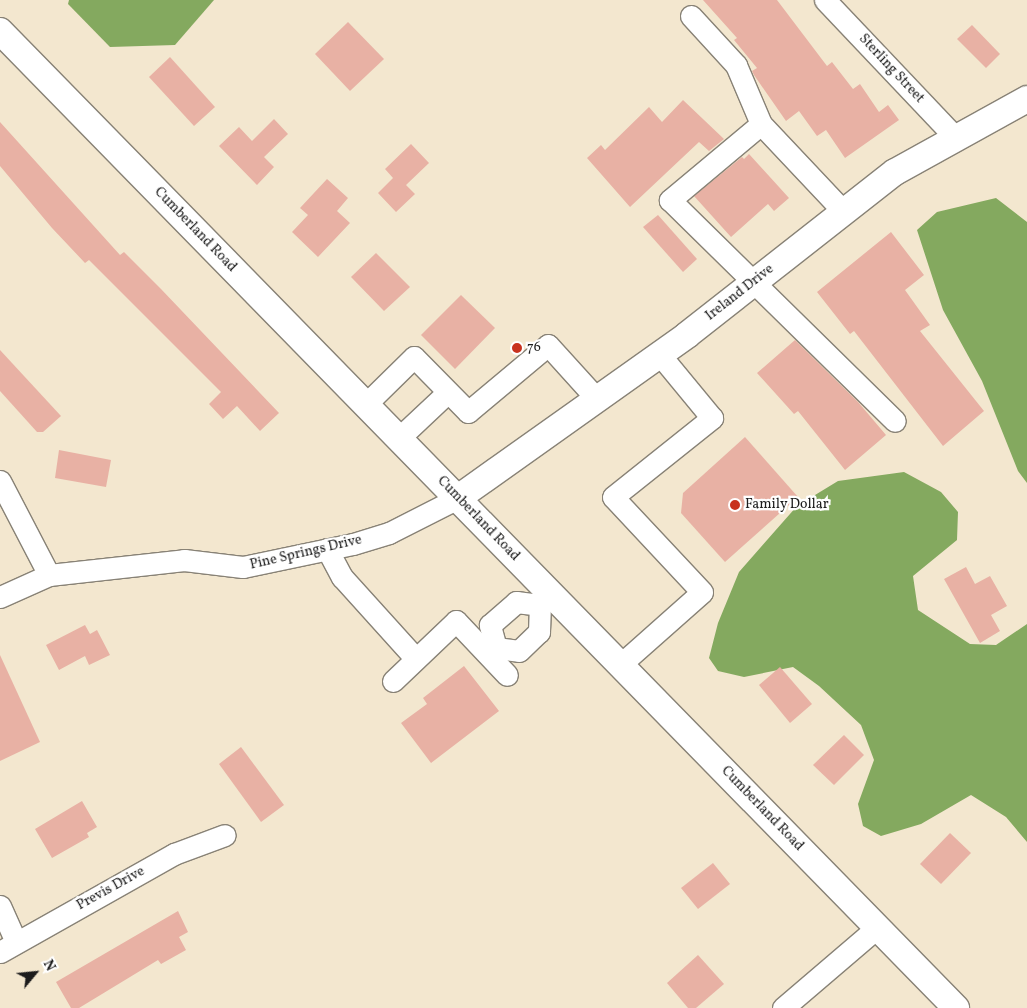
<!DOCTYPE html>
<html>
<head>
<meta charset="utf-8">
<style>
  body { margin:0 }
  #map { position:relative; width:1027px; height:1008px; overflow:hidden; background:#f3e7cf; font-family:Vollkorn,serif }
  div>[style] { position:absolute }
  .forest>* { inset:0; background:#84a95f }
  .building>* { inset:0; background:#e8b1a4 }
  .roads { filter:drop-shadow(1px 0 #888276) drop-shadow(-1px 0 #888276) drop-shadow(0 1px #888276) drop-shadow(0 -1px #888276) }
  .minor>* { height:21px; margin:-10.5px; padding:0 10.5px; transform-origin:10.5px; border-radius:10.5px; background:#fff }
  .major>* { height:26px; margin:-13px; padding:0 13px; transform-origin:13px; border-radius:13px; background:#fff }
  .dots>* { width:14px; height:14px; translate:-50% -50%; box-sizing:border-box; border:2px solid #fff; border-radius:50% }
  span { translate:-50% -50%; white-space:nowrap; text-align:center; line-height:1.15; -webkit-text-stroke:4.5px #fff; paint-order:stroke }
  .street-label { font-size:14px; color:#1c1c1c }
  .poi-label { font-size:14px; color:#1c1c1c }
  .left { translate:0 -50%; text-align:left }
  .north { position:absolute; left:10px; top:948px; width:50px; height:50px; -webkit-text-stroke:4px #fff; paint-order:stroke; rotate:62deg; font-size:14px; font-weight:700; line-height:20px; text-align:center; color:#1c1c1c }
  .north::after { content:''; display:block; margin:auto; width:18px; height:22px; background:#1c1c1c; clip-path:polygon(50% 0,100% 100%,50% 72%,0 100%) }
</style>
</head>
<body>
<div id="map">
  <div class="forest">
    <i style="clip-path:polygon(69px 0,214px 0,175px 45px,110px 47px,68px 4px)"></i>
    <i style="clip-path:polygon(996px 198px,1027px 222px,1027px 483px,1018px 471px,982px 381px,943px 310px,917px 230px,937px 212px)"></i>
    <i style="clip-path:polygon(904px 472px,941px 492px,958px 512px,957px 540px,913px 576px,918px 610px,970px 644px,996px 645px,1027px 624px,1027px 842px,1006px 817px,971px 795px,921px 824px,881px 836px,863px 826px,858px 804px,874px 760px,861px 725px,819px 686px,793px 667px,744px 677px,718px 671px,709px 658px,718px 623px,739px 572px,797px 506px,838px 481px)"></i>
  </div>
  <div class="building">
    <i style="clip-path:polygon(703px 0,777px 0,827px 66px,832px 62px,853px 89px,860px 84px,879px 112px,888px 105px,899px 120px,845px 158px,826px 130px,817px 136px,799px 111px,786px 121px,754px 75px,752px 71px,757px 68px,734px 40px,737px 38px)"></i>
    <i style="clip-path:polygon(348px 22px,384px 59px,350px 91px,315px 54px)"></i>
    <i style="clip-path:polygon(972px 25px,1000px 54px,986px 68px,957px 39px)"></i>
    <i style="clip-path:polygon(170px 57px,215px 107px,194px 126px,149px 77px)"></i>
    <i style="clip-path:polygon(683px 100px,724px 139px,709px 151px,699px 142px,630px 207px,587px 158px,601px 145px,605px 150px,649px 107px,662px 122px)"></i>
    <i style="clip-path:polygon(274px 119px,288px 134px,264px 157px,274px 167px,257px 185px,219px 146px,239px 127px,252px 141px)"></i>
    <i style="clip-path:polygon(0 122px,120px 255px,124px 252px,161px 289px,279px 413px,260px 431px,237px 406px,223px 419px,209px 404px,221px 392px,89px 260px,85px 263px,52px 228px,0 166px)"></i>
    <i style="clip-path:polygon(411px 144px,429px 163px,406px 185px,415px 194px,396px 212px,378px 193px,393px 178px,385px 169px)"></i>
    <i style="clip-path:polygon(749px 154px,789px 198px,774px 211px,768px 204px,731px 237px,694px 196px,742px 157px,744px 159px)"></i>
    <i style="clip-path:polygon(327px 179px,348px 198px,337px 211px,350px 223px,318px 257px,292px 232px,308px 215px,300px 208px)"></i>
    <i style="clip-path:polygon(658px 215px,697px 259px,683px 272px,643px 227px)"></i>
    <i style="clip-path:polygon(891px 232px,924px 275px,905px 290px,930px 325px,920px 331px,984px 411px,943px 446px,854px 331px,850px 334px,817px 292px)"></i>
    <i style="clip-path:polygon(376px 253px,410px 287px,384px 311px,351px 277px)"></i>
    <i style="clip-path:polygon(461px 295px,495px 328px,455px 369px,421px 335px)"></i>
    <i style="clip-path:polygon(795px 340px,858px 402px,886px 435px,845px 470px,798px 411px,794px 414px,757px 373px)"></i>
    <i style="clip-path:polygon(0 350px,61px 416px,43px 432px,37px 432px,0 391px)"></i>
    <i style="clip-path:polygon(745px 437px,798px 497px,725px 562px,681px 513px,683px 493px)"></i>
    <i style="clip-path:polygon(59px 450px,111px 460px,106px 487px,55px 478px)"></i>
    <i style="clip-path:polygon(966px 567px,975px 584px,990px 576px,1007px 606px,991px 615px,1000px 631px,980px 643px,944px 579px)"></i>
    <i style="clip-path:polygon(85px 625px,90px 634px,97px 630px,110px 655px,89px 665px,85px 656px,59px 670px,46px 645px)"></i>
    <i style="clip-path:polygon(0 655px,40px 742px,0 761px)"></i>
    <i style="clip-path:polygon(464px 666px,499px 711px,431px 763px,401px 723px,427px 704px,423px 698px)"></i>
    <i style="clip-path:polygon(780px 667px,812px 704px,790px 723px,759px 685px)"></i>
    <i style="clip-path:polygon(844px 735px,864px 755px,834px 785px,813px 765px)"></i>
    <i style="clip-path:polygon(241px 747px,284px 805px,261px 822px,219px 764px)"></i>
    <i style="clip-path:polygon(82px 801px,97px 827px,87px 833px,89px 837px,52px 858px,35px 829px)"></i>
    <i style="clip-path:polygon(950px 833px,971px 853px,941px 884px,920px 864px)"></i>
    <i style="clip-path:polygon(713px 863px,730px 884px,698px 909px,681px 888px)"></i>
    <i style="clip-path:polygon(178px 911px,188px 932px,179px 937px,186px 950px,161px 964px,158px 960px,79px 1008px,71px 1008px,56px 982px)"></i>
    <i style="clip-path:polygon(698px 955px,724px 984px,696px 1008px,688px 1008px,667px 983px)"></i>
  </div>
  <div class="roads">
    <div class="minor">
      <i style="left:825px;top:0;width:190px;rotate:46.5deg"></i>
      <i style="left:691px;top:16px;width:67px;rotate:47.4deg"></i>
      <i style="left:736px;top:65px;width:64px;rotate:67deg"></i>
      <i style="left:844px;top:212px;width:121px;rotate:-133.3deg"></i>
      <i style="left:761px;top:124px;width:119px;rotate:140.1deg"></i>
      <i style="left:670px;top:200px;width:315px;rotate:44.5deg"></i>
      <i style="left:366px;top:404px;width:67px;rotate:-44.4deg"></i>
      <i style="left:414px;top:357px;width:77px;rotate:45.5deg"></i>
      <i style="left:468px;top:412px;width:104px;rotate:-39.9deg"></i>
      <i style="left:548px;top:345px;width:73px;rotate:47.8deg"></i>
      <i style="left:399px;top:438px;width:67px;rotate:-43.2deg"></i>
      <i style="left:0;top:481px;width:106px;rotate:62.5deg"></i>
      <i style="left:327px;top:549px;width:32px;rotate:62deg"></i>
      <i style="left:342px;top:577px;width:110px;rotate:47.9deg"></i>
      <i style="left:0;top:597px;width:54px;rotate:-24.2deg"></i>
      <i style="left:49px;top:575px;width:136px;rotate:-6.3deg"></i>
      <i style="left:184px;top:560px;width:59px;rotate:6.8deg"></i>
      <i style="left:243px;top:567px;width:112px;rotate:-11.8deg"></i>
      <i style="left:353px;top:544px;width:38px;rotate:-17deg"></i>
      <i style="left:389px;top:533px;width:77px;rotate:-26.9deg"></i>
      <i style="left:496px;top:648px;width:23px;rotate:7deg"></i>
      <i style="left:519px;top:651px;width:28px;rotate:-44deg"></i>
      <i style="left:539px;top:632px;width:27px;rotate:-88deg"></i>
      <i style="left:540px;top:605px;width:16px;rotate:-47deg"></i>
      <i style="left:496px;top:648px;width:24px;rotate:-105deg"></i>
      <i style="left:490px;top:625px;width:35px;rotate:-41deg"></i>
      <i style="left:516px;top:602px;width:24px;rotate:7deg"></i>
      <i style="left:621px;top:664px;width:108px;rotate:-41.6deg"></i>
      <i style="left:702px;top:592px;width:130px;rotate:-133.1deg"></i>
      <i style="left:613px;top:497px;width:127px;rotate:-38.6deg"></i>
      <i style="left:712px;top:418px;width:82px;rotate:-129.5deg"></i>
      <i style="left:393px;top:681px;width:87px;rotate:-43.6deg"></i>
      <i style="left:456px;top:621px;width:74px;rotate:46.6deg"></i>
      <i style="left:0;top:906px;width:39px;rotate:66deg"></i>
      <i style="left:0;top:952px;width:200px;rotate:-29.4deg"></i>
      <i style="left:174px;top:854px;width:54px;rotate:-20.4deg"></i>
      <i style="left:783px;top:1008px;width:125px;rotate:-40.5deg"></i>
    </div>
    <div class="major">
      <i style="left:0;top:31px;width:1367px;rotate:45.62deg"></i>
      <i style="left:458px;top:498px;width:281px;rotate:-35.4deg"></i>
      <i style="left:687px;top:335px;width:264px;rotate:-38.1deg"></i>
      <i style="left:895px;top:172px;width:151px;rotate:-28.9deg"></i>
    </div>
  </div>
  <div class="dots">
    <i style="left:517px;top:348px;background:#c8321e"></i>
    <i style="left:735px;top:505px;background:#c8321e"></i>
  </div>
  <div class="street-label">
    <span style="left:891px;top:69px;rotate:47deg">Sterling Street</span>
    <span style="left:195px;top:230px;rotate:46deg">Cumberland Road</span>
    <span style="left:740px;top:293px;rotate:-38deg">Ireland Drive</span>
    <span style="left:478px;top:519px;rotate:46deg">Cumberland Road</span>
    <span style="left:306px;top:553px;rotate:-13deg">Pine Springs Drive</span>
    <span style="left:762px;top:809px;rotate:46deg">Cumberland Road</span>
    <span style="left:111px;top:889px;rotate:-29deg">Previs Drive</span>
  </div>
  <div class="poi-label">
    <span class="left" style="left:527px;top:348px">76</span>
    <span class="left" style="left:745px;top:505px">Family Dollar</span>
  </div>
  <div class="north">N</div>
</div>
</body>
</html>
